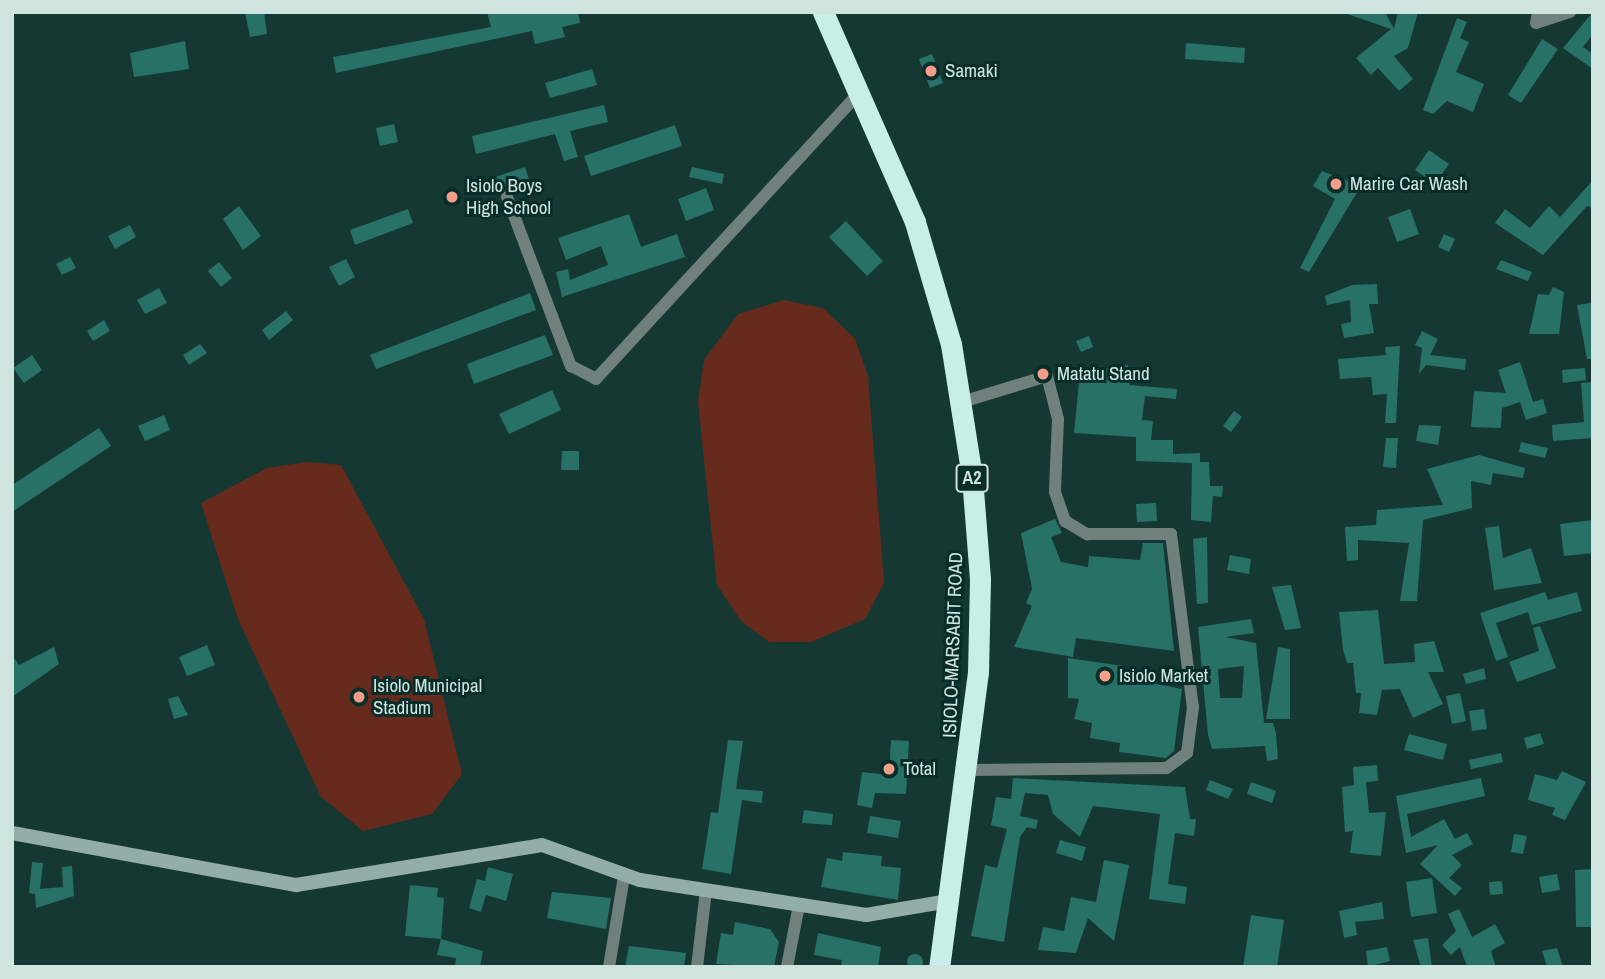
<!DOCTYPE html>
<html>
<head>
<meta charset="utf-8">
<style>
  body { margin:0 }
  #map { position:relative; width:1605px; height:979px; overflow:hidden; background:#153833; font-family:"Archivo Narrow",sans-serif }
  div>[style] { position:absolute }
  .green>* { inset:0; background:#672b1e }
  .building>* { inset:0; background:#277167 }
  .round { border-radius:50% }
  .street>* { height:12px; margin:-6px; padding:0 6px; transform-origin:6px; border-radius:6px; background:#70807d }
  .secondary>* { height:14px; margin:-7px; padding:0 7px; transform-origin:7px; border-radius:7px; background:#93ada8 }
  .highway>* { height:21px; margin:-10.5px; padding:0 10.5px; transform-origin:10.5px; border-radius:10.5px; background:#c7eee7 }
  .dots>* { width:19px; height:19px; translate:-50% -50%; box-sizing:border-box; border:4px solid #092e2a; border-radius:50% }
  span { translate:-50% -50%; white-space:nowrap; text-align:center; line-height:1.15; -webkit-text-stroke:6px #092e2a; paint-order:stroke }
  .shield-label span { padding:2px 5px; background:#092e2a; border:2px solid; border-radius:5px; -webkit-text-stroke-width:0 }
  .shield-label { font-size:18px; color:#cfe3df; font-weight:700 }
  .poi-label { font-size:19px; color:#cfe3df }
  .left { translate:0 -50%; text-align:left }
  .street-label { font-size:19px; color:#cfe3df }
  .frame { position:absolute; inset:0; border:14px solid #cfe3df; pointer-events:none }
</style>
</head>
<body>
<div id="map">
  <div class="green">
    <i style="clip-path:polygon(784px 300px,823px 308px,855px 339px,868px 376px,884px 583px,865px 619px,811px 642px,769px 642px,741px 621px,717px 585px,698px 402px,704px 360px,738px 314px)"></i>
    <i style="clip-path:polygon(307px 462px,341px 465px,424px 619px,462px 774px,432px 814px,363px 831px,321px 797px,238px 619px,201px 503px,267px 468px)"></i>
  </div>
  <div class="building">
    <i style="clip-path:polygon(245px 12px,264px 12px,267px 34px,250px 37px)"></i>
    <i style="clip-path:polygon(487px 12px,578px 12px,580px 23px,562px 27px,565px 37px,535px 44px,532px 31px,336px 73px,333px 57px,491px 27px)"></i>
    <i style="clip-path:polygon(1341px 12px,1385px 12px,1394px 29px,1398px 12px,1418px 12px,1408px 48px,1394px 56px,1413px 79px,1399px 91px,1378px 68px,1371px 75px,1356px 58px,1391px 29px)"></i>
    <i style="clip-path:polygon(1593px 12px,1593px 34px,1583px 47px,1593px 54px,1593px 69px,1563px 48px)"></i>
    <i style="clip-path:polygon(1457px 18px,1467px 22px,1460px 38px,1469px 42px,1456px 72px,1484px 84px,1473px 112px,1447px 101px,1433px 114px,1423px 110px)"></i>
    <i style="clip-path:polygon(1542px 39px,1558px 49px,1521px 103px,1508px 95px)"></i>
    <i style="clip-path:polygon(185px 41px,189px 69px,134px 77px,130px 53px)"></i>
    <i style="clip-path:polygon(1186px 43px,1245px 48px,1244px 63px,1185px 59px)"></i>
    <i style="clip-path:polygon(932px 54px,943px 83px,930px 88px,919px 59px)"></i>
    <i style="clip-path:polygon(592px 69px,597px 85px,550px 98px,545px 83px)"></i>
    <i style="clip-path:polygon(604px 105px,608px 122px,570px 131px,578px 157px,564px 161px,555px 134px,476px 154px,472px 136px)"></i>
    <i style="clip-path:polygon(394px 124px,398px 142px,380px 146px,376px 128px)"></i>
    <i style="clip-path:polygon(675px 125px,682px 146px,591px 176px,584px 156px)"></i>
    <i style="clip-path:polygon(1429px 150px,1449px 164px,1435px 184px,1415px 170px)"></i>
    <i style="clip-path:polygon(525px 167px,529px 179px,494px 191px,489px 179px)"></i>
    <i style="clip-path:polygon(692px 167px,724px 174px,722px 184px,689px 177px)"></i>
    <i style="clip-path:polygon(1322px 171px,1361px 186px,1309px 272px,1300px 268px,1335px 199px,1313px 186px)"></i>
    <i style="clip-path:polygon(1593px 180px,1593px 208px,1587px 206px,1543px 255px,1495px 223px,1505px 209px,1530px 228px,1549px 206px,1560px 217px)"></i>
    <i style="clip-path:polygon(706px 188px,714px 210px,686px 221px,678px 199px)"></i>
    <i style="clip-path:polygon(239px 206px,261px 236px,243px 250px,223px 219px)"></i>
    <i style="clip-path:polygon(408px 209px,413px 223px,355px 245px,350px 230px)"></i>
    <i style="clip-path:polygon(1410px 209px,1419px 234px,1397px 242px,1388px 217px)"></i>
    <i style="clip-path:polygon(629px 214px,641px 247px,677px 234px,685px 257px,562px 297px,556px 272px,568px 269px,570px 280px,608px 265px,601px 246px,566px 260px,558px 238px)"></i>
    <i style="clip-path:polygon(846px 221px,883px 261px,867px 276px,829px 237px)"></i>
    <i style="clip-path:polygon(130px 225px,136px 237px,115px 249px,108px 236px)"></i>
    <i style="clip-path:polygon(1444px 234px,1455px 239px,1449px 252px,1438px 247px)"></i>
    <i style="clip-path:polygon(70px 257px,76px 268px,62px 275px,56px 264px)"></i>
    <i style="clip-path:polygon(346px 259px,355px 277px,339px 286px,329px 267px)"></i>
    <i style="clip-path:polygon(1501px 260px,1532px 272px,1528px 281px,1496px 269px)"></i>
    <i style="clip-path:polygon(219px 262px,232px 278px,221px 287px,208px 271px)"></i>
    <i style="clip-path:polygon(1377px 284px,1378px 304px,1369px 304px,1374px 333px,1344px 338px,1341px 324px,1351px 322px,1350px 300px,1327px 305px,1325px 296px,1352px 285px)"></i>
    <i style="clip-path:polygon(1553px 287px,1564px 292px,1559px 334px,1529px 334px,1538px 294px,1549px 295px)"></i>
    <i style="clip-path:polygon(159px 288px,167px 303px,145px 314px,137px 300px)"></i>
    <i style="clip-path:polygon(530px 293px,536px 310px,376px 369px,370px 355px)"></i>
    <i style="clip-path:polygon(1591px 303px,1593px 359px,1587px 359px,1577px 305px)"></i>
    <i style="clip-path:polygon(286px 311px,293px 320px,269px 340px,262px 330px)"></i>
    <i style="clip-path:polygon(104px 320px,110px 331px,93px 341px,87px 331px)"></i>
    <i style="clip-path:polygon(1422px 331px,1438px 339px,1430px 355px,1466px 359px,1465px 370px,1426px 365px,1419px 374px,1422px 348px,1415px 345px)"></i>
    <i style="clip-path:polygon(545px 335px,553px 355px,474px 384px,467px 364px)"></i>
    <i style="clip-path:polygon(1089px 336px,1093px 347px,1081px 352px,1076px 341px)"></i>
    <i style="clip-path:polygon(200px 344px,207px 353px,189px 365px,183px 355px)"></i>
    <i style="clip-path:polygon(1400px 346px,1396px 423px,1385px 423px,1387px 394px,1373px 395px,1371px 377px,1340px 379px,1338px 359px,1386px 355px,1385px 347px)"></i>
    <i style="clip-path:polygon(32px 355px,42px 370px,24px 383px,13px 368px)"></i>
    <i style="clip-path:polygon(1520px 362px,1533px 402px,1543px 399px,1547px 413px,1526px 420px,1520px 402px,1502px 408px,1501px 428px,1471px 427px,1474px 391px,1506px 393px,1498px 370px)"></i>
    <i style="clip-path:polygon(1128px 365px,1129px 385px,1177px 389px,1176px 399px,1145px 396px,1142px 420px,1153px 421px,1151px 440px,1173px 440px,1173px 454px,1200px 453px,1200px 462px,1209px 462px,1210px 486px,1223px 486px,1222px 497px,1213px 496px,1211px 522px,1191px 520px,1192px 463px,1136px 461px,1136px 437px,1074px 433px,1080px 372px)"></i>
    <i style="clip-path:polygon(1585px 368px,1586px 380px,1563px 383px,1562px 370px)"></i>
    <i style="clip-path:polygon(1593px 382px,1593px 438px,1553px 441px,1552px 425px,1584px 422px,1581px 383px)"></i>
    <i style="clip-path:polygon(552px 390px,561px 410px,509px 434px,499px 414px)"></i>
    <i style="clip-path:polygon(1234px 411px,1242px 417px,1231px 432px,1223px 426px)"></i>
    <i style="clip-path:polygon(164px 415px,170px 430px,145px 441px,138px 426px)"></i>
    <i style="clip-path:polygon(1419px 425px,1441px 426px,1438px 445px,1416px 441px)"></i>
    <i style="clip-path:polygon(99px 428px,111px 446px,12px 512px,12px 485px)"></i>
    <i style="clip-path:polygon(1386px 438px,1398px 438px,1396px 468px,1383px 467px)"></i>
    <i style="clip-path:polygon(1521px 442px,1548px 448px,1545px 458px,1519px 452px)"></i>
    <i style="clip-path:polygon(562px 451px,579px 451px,579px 470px,561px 470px)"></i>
    <i style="clip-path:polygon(1479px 455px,1525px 468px,1523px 478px,1493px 473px,1491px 485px,1471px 481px,1472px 508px,1423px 520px,1417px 601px,1400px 601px,1409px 543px,1358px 540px,1358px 560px,1347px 561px,1345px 527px,1376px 525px,1377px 510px,1443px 505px,1427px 469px)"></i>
    <i style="clip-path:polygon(1156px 503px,1157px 521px,1137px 522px,1136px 504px)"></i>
    <i style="clip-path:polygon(1055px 519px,1062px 533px,1051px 537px,1061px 562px,1088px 567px,1089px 556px,1140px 560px,1143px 543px,1163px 543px,1174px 651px,1076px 638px,1073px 657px,1014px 647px,1032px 606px,1026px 603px,1032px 589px,1021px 533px)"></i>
    <i style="clip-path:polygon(1593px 520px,1593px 553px,1564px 556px,1560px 524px)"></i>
    <i style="clip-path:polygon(1499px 526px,1503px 558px,1531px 548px,1542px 583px,1494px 590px,1485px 528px)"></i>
    <i style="clip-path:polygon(1207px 537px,1208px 603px,1197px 604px,1193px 539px)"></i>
    <i style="clip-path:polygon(1230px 555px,1251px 559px,1249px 574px,1227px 570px)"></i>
    <i style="clip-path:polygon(1291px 585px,1301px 628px,1285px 630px,1272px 587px)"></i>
    <i style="clip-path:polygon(1545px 592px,1548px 600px,1577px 592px,1582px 611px,1532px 625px,1528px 612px,1496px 623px,1508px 657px,1496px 661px,1480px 613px)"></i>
    <i style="clip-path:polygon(1378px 610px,1384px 664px,1415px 662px,1414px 644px,1434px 641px,1444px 672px,1428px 672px,1443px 704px,1413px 718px,1400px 689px,1382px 690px,1377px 715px,1359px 713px,1361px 693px,1356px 693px,1353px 663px,1347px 663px,1343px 650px,1339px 612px)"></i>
    <i style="clip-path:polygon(evenodd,1251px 619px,1254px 633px,1225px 637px,1256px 643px,1264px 723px,1273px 723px,1276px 733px,1278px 759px,1267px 761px,1265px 746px,1212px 749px,1208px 735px,1198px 627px,1251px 619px,1244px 666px,1242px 698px,1220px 698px,1218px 669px,1244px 666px)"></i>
    <i style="clip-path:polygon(1540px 626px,1556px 668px,1517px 682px,1509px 662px,1539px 651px,1533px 628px)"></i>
    <i style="clip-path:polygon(207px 645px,215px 665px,187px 676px,179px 657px)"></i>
    <i style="clip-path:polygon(54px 647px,59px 664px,12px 697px,12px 655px,19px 665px)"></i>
    <i style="clip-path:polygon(1278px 647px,1290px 649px,1290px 719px,1266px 719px)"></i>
    <i style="clip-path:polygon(1068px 658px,1123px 666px,1122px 677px,1182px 689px,1174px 751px,1166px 758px,1119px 752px,1120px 743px,1090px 738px,1092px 723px,1074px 719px,1079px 699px,1068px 698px)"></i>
    <i style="clip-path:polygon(1484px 668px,1486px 679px,1466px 684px,1463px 674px)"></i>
    <i style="clip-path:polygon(1460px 693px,1466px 721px,1452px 724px,1446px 696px)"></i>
    <i style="clip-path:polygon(178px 696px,188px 715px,174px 719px,168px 699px)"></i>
    <i style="clip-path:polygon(1484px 709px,1487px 729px,1472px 731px,1469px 711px)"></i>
    <i style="clip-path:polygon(1540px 733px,1544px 744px,1527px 749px,1524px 738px)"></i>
    <i style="clip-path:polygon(1409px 734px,1447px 744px,1443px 760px,1404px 750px)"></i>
    <i style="clip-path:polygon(728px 740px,743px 741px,736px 789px,763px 791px,762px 803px,742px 800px,731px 874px,702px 869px,711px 812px,718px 813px)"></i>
    <i style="clip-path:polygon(891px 740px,909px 741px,906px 794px,875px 793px,872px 808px,857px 805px,862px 772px,889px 775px)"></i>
    <i style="clip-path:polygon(1501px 753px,1503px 762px,1471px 769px,1469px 760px)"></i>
    <i style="clip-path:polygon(1377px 765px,1378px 781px,1366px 782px,1369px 813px,1386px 812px,1381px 856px,1350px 853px,1353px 831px,1345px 832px,1342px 787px,1354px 785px,1353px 767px)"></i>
    <i style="clip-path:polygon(1562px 771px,1586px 782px,1565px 820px,1552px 815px,1555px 808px,1528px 800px,1535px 774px,1557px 780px)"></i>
    <i style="clip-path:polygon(1013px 778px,1185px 787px,1190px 819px,1196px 819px,1194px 836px,1175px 833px,1168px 884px,1187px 887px,1185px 904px,1149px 899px,1160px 814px,1093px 806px,1080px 837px,1053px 814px,1048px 795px,1025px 793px,1020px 816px,1038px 820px,1036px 829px,1027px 827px,1020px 837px,1004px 942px,971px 936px,985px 865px,997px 868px,1007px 829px,991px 825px,996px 797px,1011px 799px)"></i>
    <i style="clip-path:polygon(1481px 778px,1485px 796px,1407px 814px,1411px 837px,1444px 819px,1455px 839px,1467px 833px,1473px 844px,1452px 855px,1462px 865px,1449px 878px,1462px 888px,1455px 896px,1420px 864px,1438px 845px,1406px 853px,1396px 796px)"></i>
    <i style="clip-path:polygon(1210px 780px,1233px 789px,1228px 799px,1206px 790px)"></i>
    <i style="clip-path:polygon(1251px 782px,1276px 791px,1272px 803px,1247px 794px)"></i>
    <i style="clip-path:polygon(804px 810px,833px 814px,832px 825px,802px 823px)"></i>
    <i style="clip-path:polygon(870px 816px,901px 821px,898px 838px,867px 833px)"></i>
    <i style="clip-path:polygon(1514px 834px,1527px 836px,1523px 854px,1511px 852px)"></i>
    <i style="clip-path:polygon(1060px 840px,1086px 847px,1082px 861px,1056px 853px)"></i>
    <i style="clip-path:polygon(843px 852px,882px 856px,881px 866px,901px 868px,898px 900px,821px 887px,827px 858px,842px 861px)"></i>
    <i style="clip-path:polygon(1104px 860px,1129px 865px,1114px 941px,1088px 918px,1076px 953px,1038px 950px,1043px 927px,1064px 931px,1071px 897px,1096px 902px)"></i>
    <i style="clip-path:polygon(32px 862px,43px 863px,40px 889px,63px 887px,62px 867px,72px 866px,74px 896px,36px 908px,35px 894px,29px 893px)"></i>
    <i style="clip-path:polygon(488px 867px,513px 874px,506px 901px,486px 895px,481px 912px,469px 908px,477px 879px,485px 881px)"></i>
    <i style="clip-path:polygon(1593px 869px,1591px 927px,1576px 927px,1575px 870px)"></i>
    <i style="clip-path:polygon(1557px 874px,1560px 890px,1542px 893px,1539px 877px)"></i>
    <i style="clip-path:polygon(1432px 878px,1437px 913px,1411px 917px,1406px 882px)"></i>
    <i style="clip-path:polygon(1502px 881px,1503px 894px,1490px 895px,1489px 882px)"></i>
    <i style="clip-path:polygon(410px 885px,438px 888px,437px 897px,444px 898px,441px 939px,405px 936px)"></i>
    <i style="clip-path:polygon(552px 892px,611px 898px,606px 929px,547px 918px)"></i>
    <i style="clip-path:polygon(1382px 902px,1384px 919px,1355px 922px,1357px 935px,1344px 938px,1339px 911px)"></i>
    <i style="clip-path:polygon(1459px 909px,1472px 937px,1495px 924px,1505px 943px,1491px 951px,1496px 967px,1467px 967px,1460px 947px,1451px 955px,1442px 945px,1456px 931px,1448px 914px)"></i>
    <i style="clip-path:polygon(1251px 915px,1284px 920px,1277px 967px,1243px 967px)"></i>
    <i style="clip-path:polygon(735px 922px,770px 929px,779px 942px,774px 967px,716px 964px,721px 933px,733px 935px)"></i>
    <i style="clip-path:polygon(818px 933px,881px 947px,878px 967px,841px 967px,842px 960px,814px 955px)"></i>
    <i style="clip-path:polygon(1428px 938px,1432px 967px,1421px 967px,1413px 940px)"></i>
    <i style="clip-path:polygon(441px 939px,483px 951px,480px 967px,455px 967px,456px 958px,437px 955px)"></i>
    <i style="clip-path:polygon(629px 946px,686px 953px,684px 967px,625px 967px)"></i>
    <i style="clip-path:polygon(1387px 947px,1390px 961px,1368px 967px,1366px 951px)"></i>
    <i style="clip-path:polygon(1557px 948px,1563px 967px,1547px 967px,1542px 951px)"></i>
    <i class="round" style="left:907px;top:954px;width:16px;height:16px"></i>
  </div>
  <div class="street">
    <i style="left:1538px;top:12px;width:11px;rotate:100deg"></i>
    <i style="left:1536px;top:23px;width:36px;rotate:-18deg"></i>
    <i style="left:507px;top:197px;width:181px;rotate:69.3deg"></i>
    <i style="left:571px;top:366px;width:28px;rotate:27deg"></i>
    <i style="left:596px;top:379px;width:391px;rotate:-47.4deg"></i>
    <i style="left:962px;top:402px;width:89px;rotate:-17deg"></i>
    <i style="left:1047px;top:376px;width:44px;rotate:75.7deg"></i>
    <i style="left:1058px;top:419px;width:73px;rotate:92.4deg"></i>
    <i style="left:1055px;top:492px;width:31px;rotate:71deg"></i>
    <i style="left:1065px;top:521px;width:26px;rotate:31deg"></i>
    <i style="left:1087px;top:534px;width:84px"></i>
    <i style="left:1171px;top:534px;width:174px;rotate:82.8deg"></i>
    <i style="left:1193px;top:707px;width:46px;rotate:97.4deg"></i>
    <i style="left:1187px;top:753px;width:26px;rotate:144deg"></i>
    <i style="left:1166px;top:768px;width:196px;rotate:179.4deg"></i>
    <i style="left:609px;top:967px;width:92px;rotate:-80.6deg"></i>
    <i style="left:697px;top:967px;width:78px;rotate:-83.3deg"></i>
    <i style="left:787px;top:967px;width:63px;rotate:-79deg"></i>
  </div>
  <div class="secondary">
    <i style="left:12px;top:833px;width:289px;rotate:10.4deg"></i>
    <i style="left:296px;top:885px;width:249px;rotate:-9.2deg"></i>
    <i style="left:542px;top:845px;width:104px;rotate:19.7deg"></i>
    <i style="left:640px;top:880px;width:229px;rotate:8.8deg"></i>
    <i style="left:866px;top:915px;width:84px;rotate:-9.6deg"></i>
  </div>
  <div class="highway">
    <i style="left:823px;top:12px;width:229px;rotate:66.3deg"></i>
    <i style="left:915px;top:222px;width:127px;rotate:73.6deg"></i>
    <i style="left:951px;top:344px;width:135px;rotate:81deg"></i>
    <i style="left:972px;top:477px;width:102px;rotate:85.5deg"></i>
    <i style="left:980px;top:579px;width:93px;rotate:91.2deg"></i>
    <i style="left:978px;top:672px;width:298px;rotate:97.5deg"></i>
  </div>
  <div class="dots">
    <i style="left:931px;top:71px;background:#f49e89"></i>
    <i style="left:1336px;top:184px;background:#f49e89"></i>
    <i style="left:452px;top:197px;background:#f49e89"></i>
    <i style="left:1043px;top:374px;background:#f49e89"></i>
    <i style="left:1105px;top:676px;background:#f49e89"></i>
    <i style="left:359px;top:697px;background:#f49e89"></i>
    <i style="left:889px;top:769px;background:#f49e89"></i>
  </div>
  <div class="shield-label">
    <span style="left:972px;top:478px">A2</span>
  </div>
  <div class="poi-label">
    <span class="left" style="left:945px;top:71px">Samaki</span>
    <span class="left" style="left:1350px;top:184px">Marire Car Wash</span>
    <span class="left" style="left:466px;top:197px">Isiolo Boys<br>High School</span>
    <span class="left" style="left:1057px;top:374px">Matatu Stand</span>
    <span class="left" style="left:1119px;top:676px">Isiolo Market</span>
    <span class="left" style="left:373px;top:697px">Isiolo Municipal<br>Stadium</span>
    <span class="left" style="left:903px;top:769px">Total</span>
  </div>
  <div class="street-label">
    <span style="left:953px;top:645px;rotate:-88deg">ISIOLO-MARSABIT ROAD</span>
  </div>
  <div class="frame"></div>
</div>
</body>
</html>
